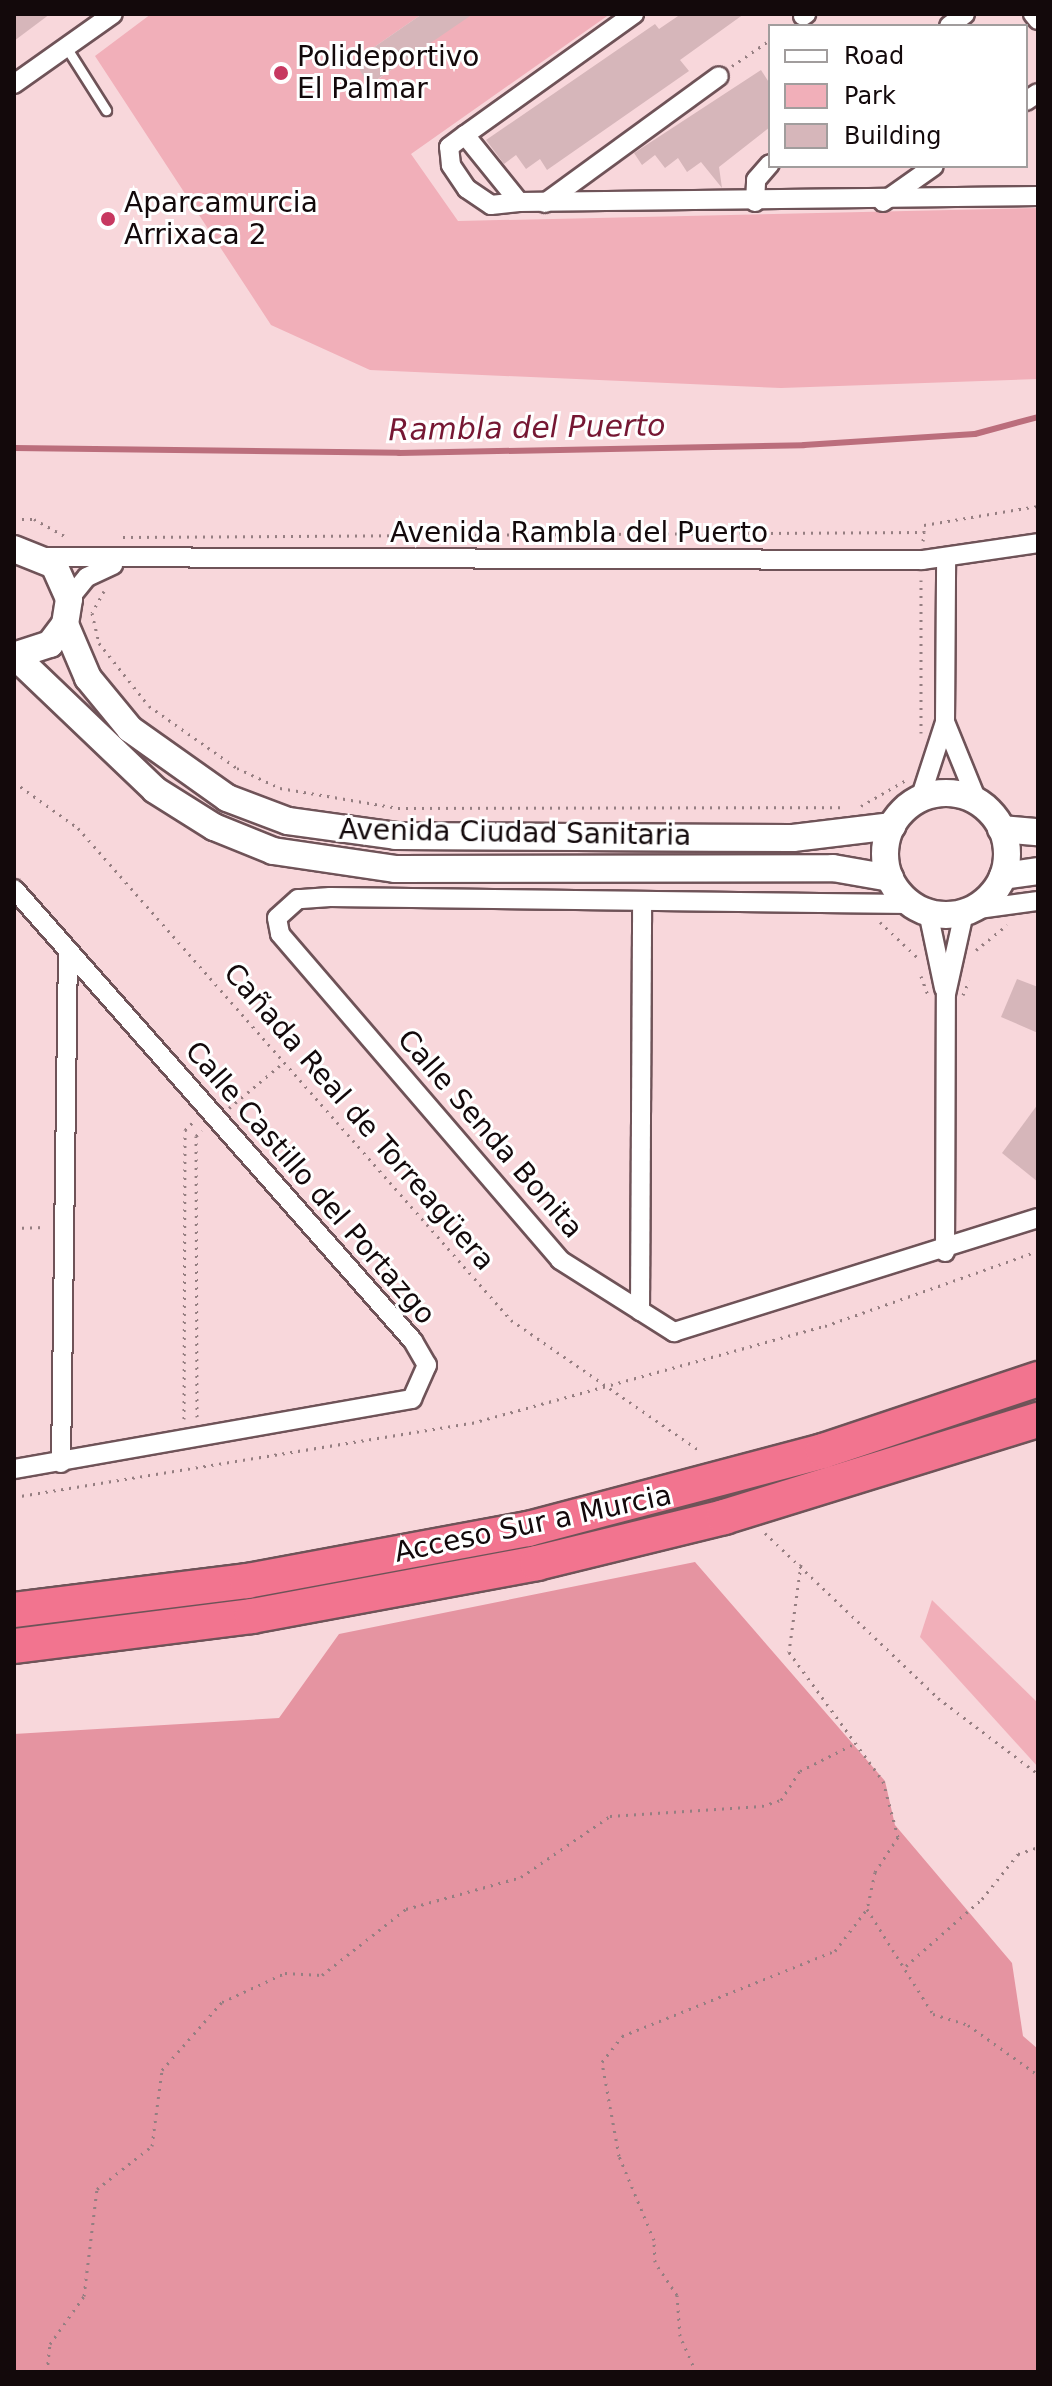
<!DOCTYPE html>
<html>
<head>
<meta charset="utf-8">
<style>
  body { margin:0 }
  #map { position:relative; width:1052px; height:2386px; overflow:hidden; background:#f8d7db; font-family:"DejaVu Sans",sans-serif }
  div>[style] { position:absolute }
  .green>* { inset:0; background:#f1afb9 }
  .forest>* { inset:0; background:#e594a1 }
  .stream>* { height:6px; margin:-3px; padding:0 3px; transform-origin:3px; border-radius:3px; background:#bb6e7c }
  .building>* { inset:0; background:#d6b6ba }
  .path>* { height:3px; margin-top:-1.5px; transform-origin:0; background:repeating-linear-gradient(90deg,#957e81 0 2px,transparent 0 8px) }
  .roads { filter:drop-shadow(2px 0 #6f5358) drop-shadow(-2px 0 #6f5358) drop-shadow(0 2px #6f5358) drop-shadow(0 -2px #6f5358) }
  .lane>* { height:9px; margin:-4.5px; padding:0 4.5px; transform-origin:4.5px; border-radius:4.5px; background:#fff }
  .street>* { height:18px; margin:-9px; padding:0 9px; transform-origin:9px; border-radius:9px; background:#fff }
  .secondary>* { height:26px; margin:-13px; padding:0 13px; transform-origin:13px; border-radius:13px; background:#fff }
  .secondary>.ring { margin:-13px; padding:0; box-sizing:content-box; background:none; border:26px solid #fff; border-radius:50% }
  .highway>* { height:34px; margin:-17px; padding:0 17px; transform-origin:17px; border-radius:17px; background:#f2748f }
  .dots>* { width:22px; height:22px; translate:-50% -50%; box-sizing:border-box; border:4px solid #fff; border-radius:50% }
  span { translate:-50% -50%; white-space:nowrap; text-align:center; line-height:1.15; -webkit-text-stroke:6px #fff; paint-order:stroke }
  .poi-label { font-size:28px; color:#13090b }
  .left { translate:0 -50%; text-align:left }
  .street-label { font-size:28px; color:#13090b }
  .water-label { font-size:30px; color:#761733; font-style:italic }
  .frame { position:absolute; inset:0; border:16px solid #13090b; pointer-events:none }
  .legend { position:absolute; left:768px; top:24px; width:260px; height:144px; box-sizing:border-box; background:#fff; border:2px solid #a19d9d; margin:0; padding:10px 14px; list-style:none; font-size:24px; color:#13090b }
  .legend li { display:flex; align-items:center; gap:16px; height:40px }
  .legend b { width:40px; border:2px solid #a19d9d }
</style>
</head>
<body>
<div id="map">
  <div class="green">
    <i style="clip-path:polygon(151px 14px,422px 14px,354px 61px,370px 85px,470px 14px,610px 14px,411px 154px,458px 221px,1038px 208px,1038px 379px,781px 388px,370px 370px,271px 325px,95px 56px)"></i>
    <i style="clip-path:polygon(932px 1600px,1038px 1703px,1038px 1767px,920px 1637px)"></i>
  </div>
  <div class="forest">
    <i style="clip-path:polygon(695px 1562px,885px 1781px,895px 1825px,1012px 1963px,1023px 2036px,1038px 2049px,1038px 2372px,14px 2372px,14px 1734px,279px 1718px,339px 1634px)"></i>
  </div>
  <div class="stream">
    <i style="left:14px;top:448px;width:385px;rotate:0.7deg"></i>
    <i style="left:399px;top:453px;width:405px;rotate:-1.1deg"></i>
    <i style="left:804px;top:445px;width:171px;rotate:-3.7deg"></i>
    <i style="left:975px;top:434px;width:65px;rotate:-15.1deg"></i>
  </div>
  <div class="building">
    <i style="clip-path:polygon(14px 14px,50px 14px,14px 41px)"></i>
    <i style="clip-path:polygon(422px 14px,473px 14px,369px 85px,354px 61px)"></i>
    <i style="clip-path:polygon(681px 14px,744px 14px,680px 60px,689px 71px,547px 170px,540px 159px,526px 169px,516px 155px,504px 164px,486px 140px,655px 24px,659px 29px)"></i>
    <i style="clip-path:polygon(761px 70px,770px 84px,770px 127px,719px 167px,722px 188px,701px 162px,687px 172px,678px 158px,665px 168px,655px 155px,642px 165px,634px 153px)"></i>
    <i style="clip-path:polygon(1017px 979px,1038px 987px,1038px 1033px,1001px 1017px)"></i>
    <i style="clip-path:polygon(1038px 1104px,1038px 1182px,1002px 1153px)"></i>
  </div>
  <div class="path">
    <i style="left:732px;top:66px;width:46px;rotate:-34.4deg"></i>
    <i style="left:14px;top:519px;width:20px"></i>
    <i style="left:34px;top:519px;width:39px;rotate:29deg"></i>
    <i style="left:123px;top:537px;width:801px;rotate:-0.36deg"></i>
    <i style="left:924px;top:532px;width:7px;rotate:-90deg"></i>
    <i style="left:924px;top:525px;width:116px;rotate:-9.5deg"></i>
    <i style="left:923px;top:541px;width:9px;rotate:-84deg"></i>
    <i style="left:104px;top:591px;width:25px;rotate:119deg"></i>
    <i style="left:92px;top:613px;width:31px;rotate:77deg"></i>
    <i style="left:99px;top:643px;width:80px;rotate:51.6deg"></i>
    <i style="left:149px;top:706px;width:108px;rotate:35.2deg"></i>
    <i style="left:237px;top:768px;width:47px;rotate:24.9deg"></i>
    <i style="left:280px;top:788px;width:120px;rotate:9.6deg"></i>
    <i style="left:398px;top:808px;width:448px;rotate:-0.1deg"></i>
    <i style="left:921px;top:733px;width:153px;rotate:-90deg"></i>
    <i style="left:14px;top:782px;width:79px;rotate:35.7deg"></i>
    <i style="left:78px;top:828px;width:655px;rotate:48.65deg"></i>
    <i style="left:511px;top:1320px;width:229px;rotate:34.7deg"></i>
    <i style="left:861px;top:806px;width:52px;rotate:-30deg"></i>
    <i style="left:880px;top:922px;width:51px;rotate:43.4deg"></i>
    <i style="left:976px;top:950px;width:40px;rotate:-39deg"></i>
    <i style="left:921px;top:976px;width:20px;rotate:70deg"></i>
    <i style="left:963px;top:995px;width:16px;rotate:-68deg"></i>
    <i style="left:229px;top:1108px;width:72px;rotate:-39.9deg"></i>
    <i style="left:14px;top:1228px;width:32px;rotate:-2deg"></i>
    <i style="left:197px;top:1417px;width:281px;rotate:-90.2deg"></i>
    <i style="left:196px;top:1136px;width:8px;rotate:-40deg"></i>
    <i style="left:184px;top:1419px;width:289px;rotate:-89.8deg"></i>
    <i style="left:185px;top:1130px;width:11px;rotate:-45deg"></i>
    <i style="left:14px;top:1497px;width:464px;rotate:-9.2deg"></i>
    <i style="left:472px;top:1423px;width:366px;rotate:-15.4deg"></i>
    <i style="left:825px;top:1326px;width:226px;rotate:-19.4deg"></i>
    <i style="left:765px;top:1533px;width:239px;rotate:43.6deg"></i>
    <i style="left:938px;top:1698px;width:126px;rotate:37.2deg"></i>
    <i style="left:801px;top:1564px;width:89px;rotate:97.8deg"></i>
    <i style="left:789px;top:1652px;width:160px;rotate:53.9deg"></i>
    <i style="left:883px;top:1781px;width:58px;rotate:75deg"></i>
    <i style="left:898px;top:1837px;width:42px;rotate:123.3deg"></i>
    <i style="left:875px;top:1872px;width:38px;rotate:102deg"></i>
    <i style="left:867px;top:1909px;width:124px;rotate:57.8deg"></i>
    <i style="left:933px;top:2014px;width:37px;rotate:17deg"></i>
    <i style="left:968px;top:2025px;width:86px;rotate:35.5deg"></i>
    <i style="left:906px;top:1966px;width:101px;rotate:-41.4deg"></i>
    <i style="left:982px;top:1899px;width:58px;rotate:-51.3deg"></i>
    <i style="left:1018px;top:1854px;width:21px;rotate:-19deg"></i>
    <i style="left:47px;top:2372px;width:28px;rotate:-84deg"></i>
    <i style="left:50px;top:2344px;width:59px;rotate:-54.7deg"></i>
    <i style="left:84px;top:2296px;width:108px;rotate:-83.1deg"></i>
    <i style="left:97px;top:2189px;width:70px;rotate:-38deg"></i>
    <i style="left:152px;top:2146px;width:77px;rotate:-82.5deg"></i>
    <i style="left:162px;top:2070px;width:91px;rotate:-48.6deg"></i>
    <i style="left:222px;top:2002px;width:69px;rotate:-24.7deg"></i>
    <i style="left:285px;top:1973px;width:37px;rotate:3deg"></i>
    <i style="left:322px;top:1975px;width:107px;rotate:-38.2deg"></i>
    <i style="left:406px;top:1909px;width:119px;rotate:-15.5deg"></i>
    <i style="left:521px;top:1877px;width:108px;rotate:-34.4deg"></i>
    <i style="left:610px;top:1816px;width:152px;rotate:-3.8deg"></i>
    <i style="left:762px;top:1806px;width:20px;rotate:-18deg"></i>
    <i style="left:781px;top:1800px;width:35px;rotate:-57deg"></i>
    <i style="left:800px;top:1771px;width:60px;rotate:-26.6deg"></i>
    <i style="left:696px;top:2372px;width:39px;rotate:-114deg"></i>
    <i style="left:680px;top:2336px;width:41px;rotate:-94.2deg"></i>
    <i style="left:677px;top:2295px;width:40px;rotate:-124deg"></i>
    <i style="left:655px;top:2262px;width:22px;rotate:-93deg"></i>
    <i style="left:654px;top:2240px;width:91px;rotate:-112.6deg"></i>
    <i style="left:619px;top:2156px;width:96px;rotate:-100.3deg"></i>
    <i style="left:602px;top:2062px;width:33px;rotate:-52deg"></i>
    <i style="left:622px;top:2036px;width:229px;rotate:-21.8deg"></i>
    <i style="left:835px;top:1951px;width:53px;rotate:-52.7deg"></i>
  </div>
  <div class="roads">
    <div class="lane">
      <i style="left:66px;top:47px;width:75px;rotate:57.6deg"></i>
    </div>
    <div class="street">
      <i style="left:1033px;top:14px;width:8px;rotate:50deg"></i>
      <i style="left:803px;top:16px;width:4px;rotate:-34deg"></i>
      <i style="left:949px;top:26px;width:20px;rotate:-37deg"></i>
      <i style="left:14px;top:84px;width:121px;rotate:-35.3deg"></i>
      <i style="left:1026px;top:101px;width:14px;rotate:-34deg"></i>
      <i style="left:465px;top:135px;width:86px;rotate:51.1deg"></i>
      <i style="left:519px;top:202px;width:28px;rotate:174deg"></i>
      <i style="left:491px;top:205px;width:29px;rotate:-146deg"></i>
      <i style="left:467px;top:189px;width:29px;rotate:-124deg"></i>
      <i style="left:451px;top:165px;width:18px;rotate:-96deg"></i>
      <i style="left:449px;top:147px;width:20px;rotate:-37deg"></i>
      <i style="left:465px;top:135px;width:208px;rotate:-35.6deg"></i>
      <i style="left:519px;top:202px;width:519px;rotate:-0.66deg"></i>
      <i style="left:755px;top:202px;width:22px;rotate:-87deg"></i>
      <i style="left:756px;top:180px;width:21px;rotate:-49deg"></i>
      <i style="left:883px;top:202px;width:62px;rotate:-35.2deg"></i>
      <i style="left:545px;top:203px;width:215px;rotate:-36.1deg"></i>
      <i style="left:44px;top:557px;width:878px;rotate:0.2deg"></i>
      <i style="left:922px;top:560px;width:117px;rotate:-8.3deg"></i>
      <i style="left:69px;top:599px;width:28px;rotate:-51deg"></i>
      <i style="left:87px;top:577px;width:29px;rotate:-25deg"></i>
      <i style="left:945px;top:722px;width:87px;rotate:67.8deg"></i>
      <i style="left:920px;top:799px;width:81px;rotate:-72deg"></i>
      <i style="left:945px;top:722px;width:163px;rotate:-89.6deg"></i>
      <i style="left:14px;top:889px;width:603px;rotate:48.56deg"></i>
      <i style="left:413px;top:1341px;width:28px;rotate:60deg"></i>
      <i style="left:427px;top:1365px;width:37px;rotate:114deg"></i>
      <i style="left:412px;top:1399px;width:404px;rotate:170deg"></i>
      <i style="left:910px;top:904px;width:580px;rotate:-179.31deg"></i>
      <i style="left:330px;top:897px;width:32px;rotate:176deg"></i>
      <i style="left:298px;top:899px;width:28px;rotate:138deg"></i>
      <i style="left:277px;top:918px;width:16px;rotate:79deg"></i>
      <i style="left:280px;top:934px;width:430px;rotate:49.3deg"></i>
      <i style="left:560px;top:1260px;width:135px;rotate:32.3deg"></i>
      <i style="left:674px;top:1332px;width:381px;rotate:-17.4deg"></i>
      <i style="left:971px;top:910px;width:68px;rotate:-7.7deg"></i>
      <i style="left:928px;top:912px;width:78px;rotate:78.1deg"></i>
      <i style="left:945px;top:1252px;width:258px;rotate:-89.8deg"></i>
      <i style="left:946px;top:994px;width:83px;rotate:-77.5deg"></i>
      <i style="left:640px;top:1311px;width:409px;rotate:-89.7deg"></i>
      <i style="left:61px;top:1463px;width:512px;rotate:-89.22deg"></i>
    </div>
    <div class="secondary">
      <i style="left:14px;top:549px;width:43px;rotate:21.8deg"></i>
      <i style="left:54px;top:565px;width:37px;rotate:66deg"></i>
      <i style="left:69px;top:599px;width:25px;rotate:99deg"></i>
      <i style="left:65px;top:624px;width:25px;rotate:127deg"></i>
      <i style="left:50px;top:644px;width:38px;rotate:162deg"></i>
      <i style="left:65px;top:624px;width:59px;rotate:66.9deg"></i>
      <i style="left:88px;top:678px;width:66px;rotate:50.5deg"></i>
      <i style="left:130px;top:729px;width:119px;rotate:35.4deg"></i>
      <i style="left:227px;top:798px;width:65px;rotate:20.7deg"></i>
      <i style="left:288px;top:821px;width:109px;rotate:7.9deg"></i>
      <i style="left:396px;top:836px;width:397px;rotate:0.3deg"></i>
      <i style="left:793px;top:838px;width:100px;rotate:-6.9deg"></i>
      <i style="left:16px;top:657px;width:192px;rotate:43.7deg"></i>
      <i style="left:155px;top:790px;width:70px;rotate:32.1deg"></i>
      <i style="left:214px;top:827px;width:64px;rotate:22.1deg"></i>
      <i style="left:273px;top:851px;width:123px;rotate:8.4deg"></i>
      <i style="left:395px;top:869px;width:438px;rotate:-0.1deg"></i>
      <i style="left:833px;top:868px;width:58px;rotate:10deg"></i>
      <i class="ring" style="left:885px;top:793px;width:96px;height:96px"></i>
      <i style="left:1001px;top:829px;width:37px;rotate:5deg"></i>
      <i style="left:1003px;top:876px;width:35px;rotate:-8deg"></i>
    </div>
    <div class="highway">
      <i style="left:14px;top:1610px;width:235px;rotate:-7.1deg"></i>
      <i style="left:247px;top:1581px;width:286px;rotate:-10.5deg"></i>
      <i style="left:528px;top:1529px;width:305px;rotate:-14.8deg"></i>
      <i style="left:823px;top:1451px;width:227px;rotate:-18.5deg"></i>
      <i style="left:14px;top:1646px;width:240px;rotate:-7.2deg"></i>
      <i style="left:252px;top:1616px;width:290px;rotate:-10.5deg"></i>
      <i style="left:537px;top:1563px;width:193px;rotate:-13.8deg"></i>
      <i style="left:724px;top:1517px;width:329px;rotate:-17.2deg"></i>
    </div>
  </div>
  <div class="dots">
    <i style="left:281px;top:73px;background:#c73860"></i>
    <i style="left:108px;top:219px;background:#c73860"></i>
  </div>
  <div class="poi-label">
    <span class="left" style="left:297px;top:73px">Polideportivo<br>El Palmar</span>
    <span class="left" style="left:124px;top:219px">Aparcamurcia<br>Arrixaca 2</span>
  </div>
  <div class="street-label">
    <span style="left:579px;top:533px">Avenida Rambla del Puerto</span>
    <span style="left:515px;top:833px;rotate:1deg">Avenida Ciudad Sanitaria</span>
    <span style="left:359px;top:1117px;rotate:49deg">Cañada Real de Torreagüera</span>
    <span style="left:490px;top:1134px;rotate:49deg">Calle Senda Bonita</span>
    <span style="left:310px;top:1183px;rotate:49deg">Calle Castillo del Portazgo</span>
    <span style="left:533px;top:1524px;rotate:-12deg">Acceso Sur a Murcia</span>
  </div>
  <div class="water-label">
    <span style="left:527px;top:428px;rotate:-1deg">Rambla del Puerto</span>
  </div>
  <div class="frame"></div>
  <ul class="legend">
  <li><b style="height:10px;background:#fff"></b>Road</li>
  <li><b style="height:22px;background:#f1afb9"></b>Park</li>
  <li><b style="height:22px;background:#d6b6ba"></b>Building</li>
  </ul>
</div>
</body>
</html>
